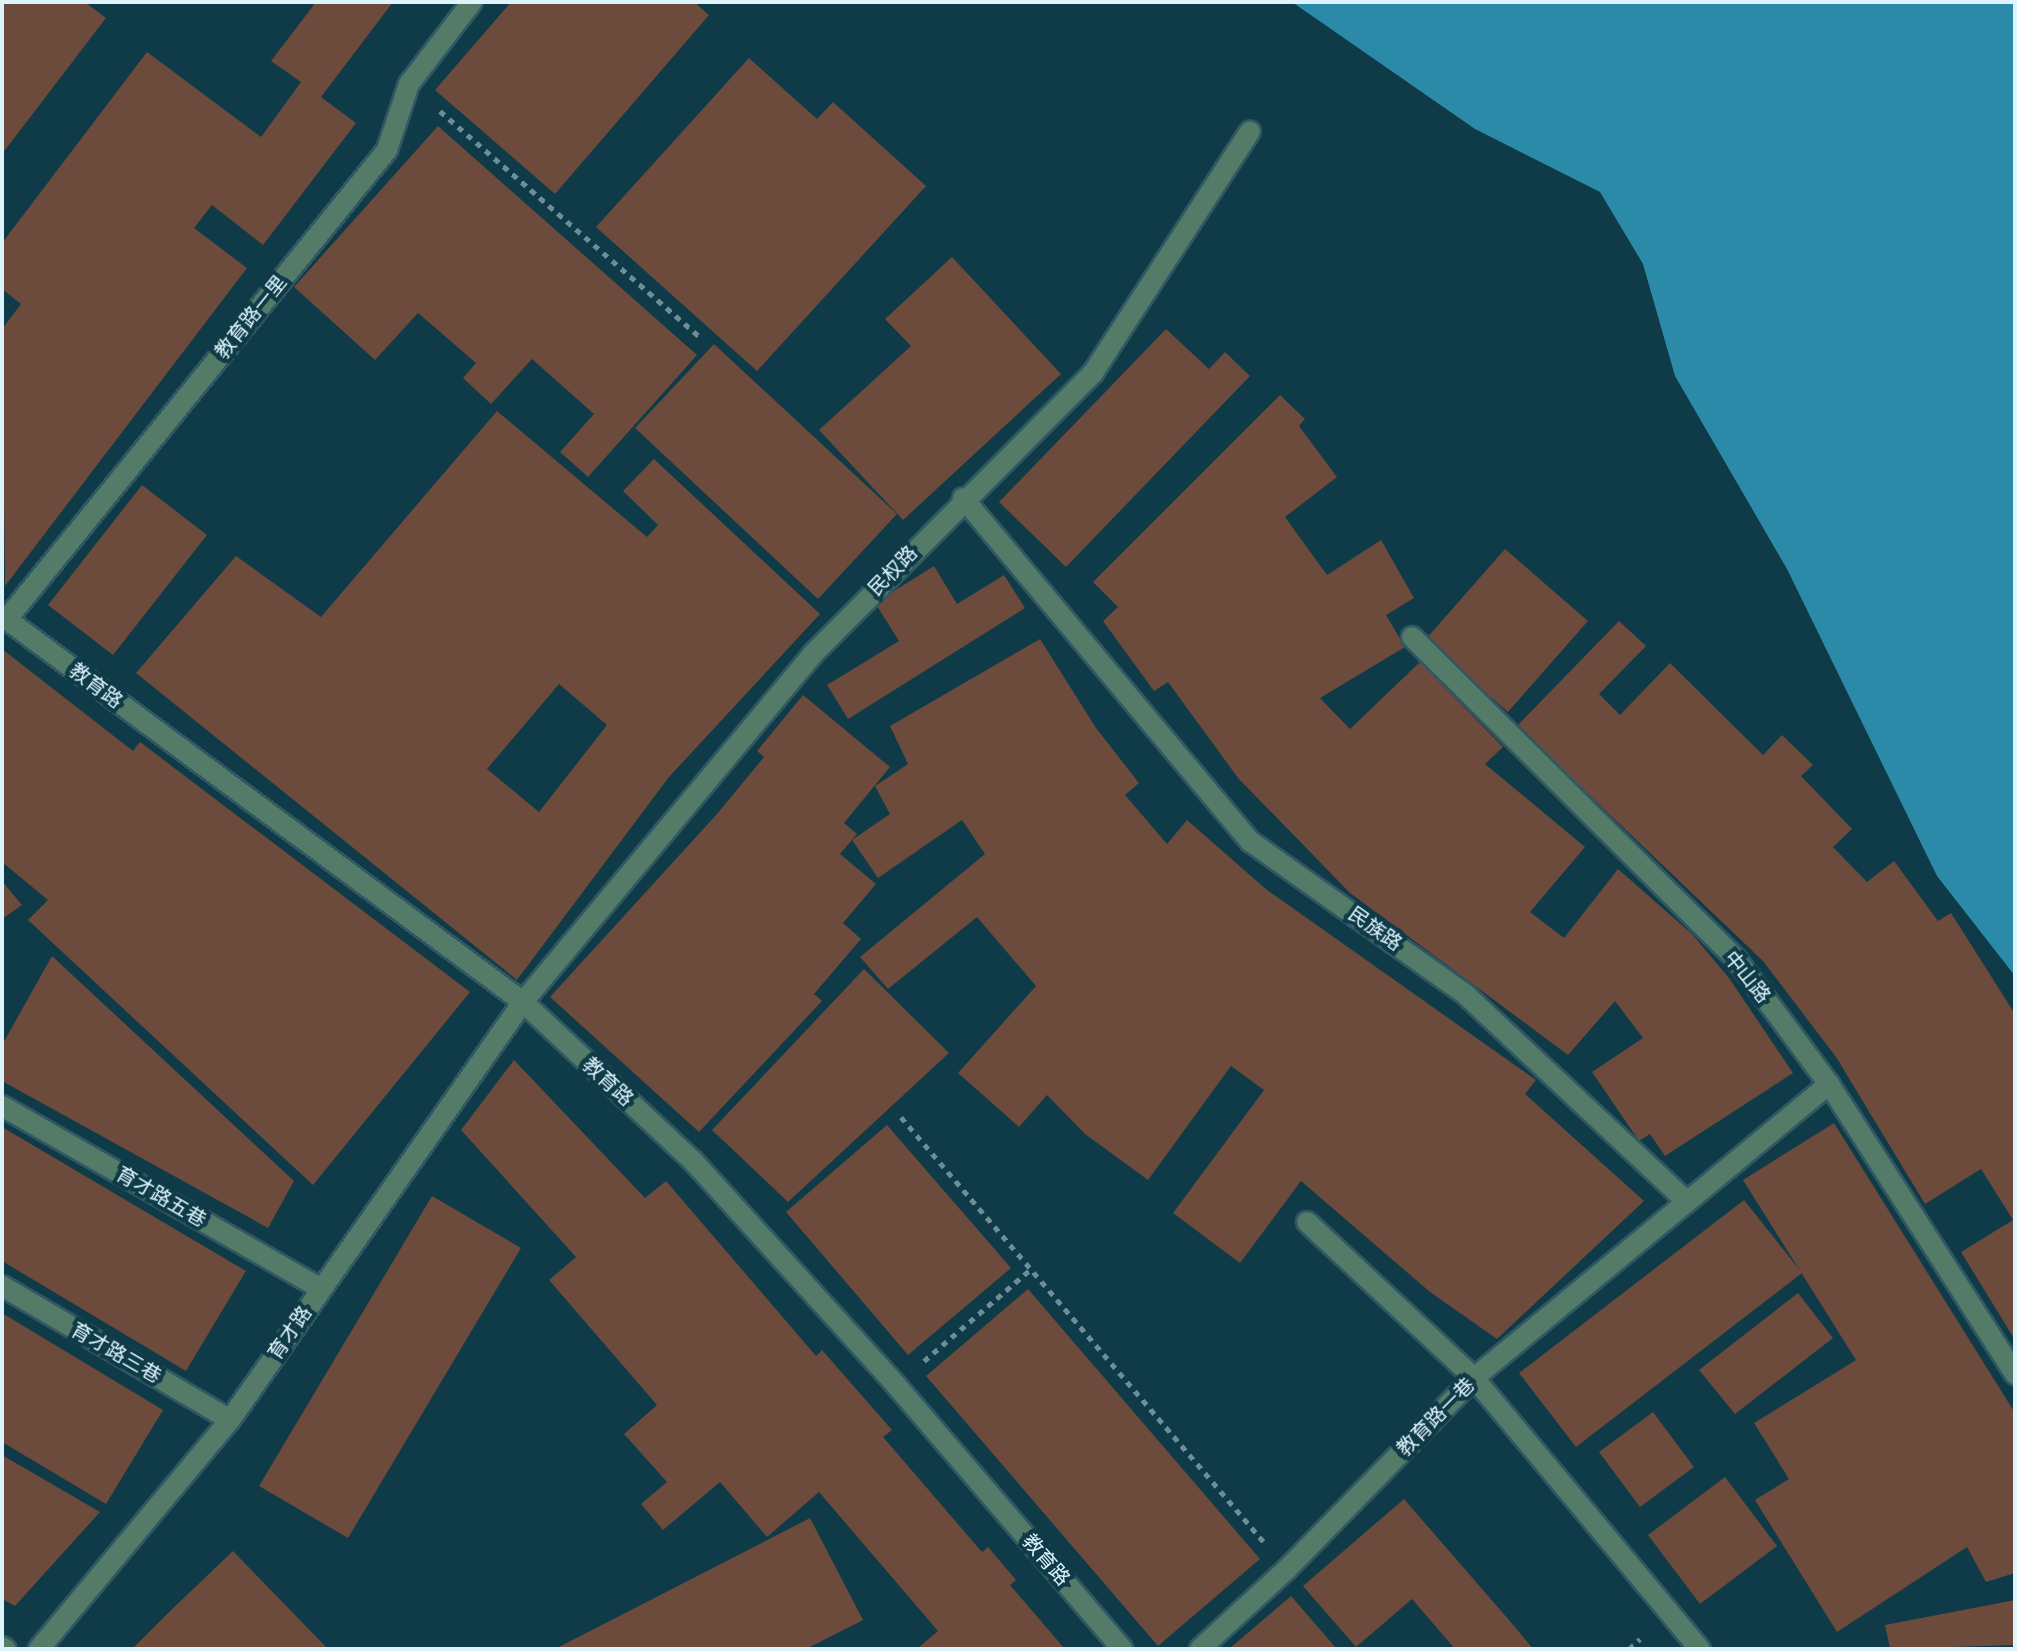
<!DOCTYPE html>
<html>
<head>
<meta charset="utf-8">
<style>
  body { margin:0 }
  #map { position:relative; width:2017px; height:1651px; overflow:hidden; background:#0f3a47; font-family:Arial,"Noto Sans SC",sans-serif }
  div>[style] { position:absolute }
  .water>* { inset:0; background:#2b8aa8 }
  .building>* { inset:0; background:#6c4a3c }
  .path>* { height:5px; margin-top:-2.5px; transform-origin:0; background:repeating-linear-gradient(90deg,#6c8d99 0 6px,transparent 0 12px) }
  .roads { filter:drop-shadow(2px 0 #305864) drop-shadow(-2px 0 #305864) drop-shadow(0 2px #305864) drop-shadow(0 -2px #305864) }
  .lane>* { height:20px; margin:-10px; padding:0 10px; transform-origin:10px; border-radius:10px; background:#537b68 }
  .street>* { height:20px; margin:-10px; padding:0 10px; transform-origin:10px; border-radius:10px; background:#537b68 }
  span { translate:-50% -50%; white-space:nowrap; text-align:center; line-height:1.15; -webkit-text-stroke:8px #0f3a47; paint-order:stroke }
  .street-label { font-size:20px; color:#def4fd }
  .frame { position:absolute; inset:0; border:4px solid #def4fd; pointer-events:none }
</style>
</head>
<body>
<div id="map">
  <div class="water">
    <i style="clip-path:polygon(1292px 2px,2015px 2px,2015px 976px,1937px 876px,1787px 569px,1675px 376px,1643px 264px,1600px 192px,1475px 129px)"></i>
  </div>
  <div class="building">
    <i style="clip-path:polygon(2px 2px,85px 2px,106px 18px,2px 154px)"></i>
    <i style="clip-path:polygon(316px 2px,393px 2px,321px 97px,356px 123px,263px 245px,212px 205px,194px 228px,247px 268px,5px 586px,2px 329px,21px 304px,2px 289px,2px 243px,147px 52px,261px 137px,301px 82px,271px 61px)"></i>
    <i style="clip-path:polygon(511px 2px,694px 2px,709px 15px,555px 194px,435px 90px)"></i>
    <i style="clip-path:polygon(749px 58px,817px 119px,833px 102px,926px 186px,757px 371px,596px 227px)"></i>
    <i style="clip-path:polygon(438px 126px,697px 355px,588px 477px,560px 452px,594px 414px,532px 359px,491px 404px,463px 378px,476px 363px,418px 313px,375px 360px,294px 287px)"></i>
    <i style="clip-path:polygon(952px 257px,1061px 374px,903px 520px,819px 430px,911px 346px,885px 319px)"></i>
    <i style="clip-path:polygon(1166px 329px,1209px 369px,1225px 352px,1250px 376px,1066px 567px,999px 502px)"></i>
    <i style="clip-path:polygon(714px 344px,897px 514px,818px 599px,635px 428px)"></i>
    <i style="clip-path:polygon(1280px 395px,1305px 419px,1299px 426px,1337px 477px,1285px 517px,1327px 575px,1381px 540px,1414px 598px,1386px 615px,1405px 647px,1320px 698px,1350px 729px,1420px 662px,1503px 747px,1485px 764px,1585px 847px,1530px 912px,1564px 938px,1618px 869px,1692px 934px,1729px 978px,1793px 1073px,1665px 1156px,1650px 1134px,1639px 1141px,1592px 1072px,1643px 1038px,1615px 1001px,1568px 1055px,1350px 893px,1238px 778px,1168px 682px,1154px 691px,1103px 621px,1118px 607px,1093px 582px)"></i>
    <i style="clip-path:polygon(evenodd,497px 411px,647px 537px,658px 525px,623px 491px,654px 459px,820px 614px,669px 777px,517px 980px,136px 673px,236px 556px,321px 617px,497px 411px,559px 684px,607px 725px,539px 812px,487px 769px,559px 684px)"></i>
    <i style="clip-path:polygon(142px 485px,207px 535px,113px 655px,48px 605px)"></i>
    <i style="clip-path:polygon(1505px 549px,1588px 621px,1508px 712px,1425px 640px)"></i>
    <i style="clip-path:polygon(934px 566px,957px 604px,1004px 575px,1025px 608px,848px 719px,827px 685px,899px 641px,875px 603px)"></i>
    <i style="clip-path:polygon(1619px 621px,1646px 646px,1599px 694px,1620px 715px,1670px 663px,1763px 755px,1782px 735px,1813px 765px,1801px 776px,1852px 829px,1833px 847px,1867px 882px,1894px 861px,1938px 921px,1951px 913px,2015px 1014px,2015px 1340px,1961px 1252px,2013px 1220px,1981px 1169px,1925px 1204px,1836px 1057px,1763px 961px,1517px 726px)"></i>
    <i style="clip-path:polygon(1040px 639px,1096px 728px,1139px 783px,1125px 795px,1167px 844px,1187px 820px,1267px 890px,1536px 1080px,1525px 1094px,1644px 1201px,1497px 1339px,1430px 1292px,1301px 1181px,1240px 1263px,1173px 1213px,1264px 1090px,1231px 1066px,1148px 1180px,1085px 1134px,1047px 1095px,1019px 1127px,958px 1073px,1036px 986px,977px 917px,888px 989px,860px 957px,985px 854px,962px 820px,878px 878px,852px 840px,890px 814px,875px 786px,908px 764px,890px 726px)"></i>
    <i style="clip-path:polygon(2px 649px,133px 751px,140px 742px,470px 992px,313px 1185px,28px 920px,48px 900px,2px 862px)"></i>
    <i style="clip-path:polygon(803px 695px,890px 767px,844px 823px,857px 834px,840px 854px,876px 884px,843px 923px,861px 939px,814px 994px,822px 1001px,699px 1132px,550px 997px,717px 814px,764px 757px,757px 751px)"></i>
    <i style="clip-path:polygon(2px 881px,22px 905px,2px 919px)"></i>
    <i style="clip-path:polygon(52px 956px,294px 1181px,268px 1228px,2px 1081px,2px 1045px)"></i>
    <i style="clip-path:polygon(864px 969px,949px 1053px,788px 1202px,712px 1130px)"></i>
    <i style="clip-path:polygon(514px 1060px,645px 1198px,666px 1181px,816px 1356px,822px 1350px,892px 1430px,883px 1437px,982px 1552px,988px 1547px,1016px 1580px,1010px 1585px,1065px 1649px,917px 1649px,938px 1631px,819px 1492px,767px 1537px,720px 1482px,663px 1530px,641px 1504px,667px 1482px,624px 1434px,657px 1405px,549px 1280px,576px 1257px,461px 1130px)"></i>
    <i style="clip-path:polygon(1834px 1123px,2015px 1413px,2015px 1573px,1986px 1582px,1967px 1547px,1837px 1632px,1755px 1500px,1789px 1479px,1754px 1423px,1856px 1360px,1743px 1180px)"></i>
    <i style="clip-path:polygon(887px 1125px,1011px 1268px,908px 1355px,786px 1212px)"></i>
    <i style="clip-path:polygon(2px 1127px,246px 1271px,186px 1371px,2px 1261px)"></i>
    <i style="clip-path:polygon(432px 1196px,521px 1248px,348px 1538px,259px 1486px)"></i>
    <i style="clip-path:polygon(1744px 1200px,1802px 1273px,1576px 1447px,1519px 1373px)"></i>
    <i style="clip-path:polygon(1028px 1289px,1260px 1559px,1158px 1646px,926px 1376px)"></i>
    <i style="clip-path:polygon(1798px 1293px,1833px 1338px,1735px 1414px,1699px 1370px)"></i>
    <i style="clip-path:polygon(2px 1313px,163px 1410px,106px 1504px,2px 1442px)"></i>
    <i style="clip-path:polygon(1653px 1412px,1694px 1467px,1640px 1507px,1599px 1452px)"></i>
    <i style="clip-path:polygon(2px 1455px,100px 1512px,15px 1606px,2px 1599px)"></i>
    <i style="clip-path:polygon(1725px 1477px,1777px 1546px,1700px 1604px,1648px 1535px)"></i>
    <i style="clip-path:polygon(1404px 1499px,1515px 1627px,1533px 1649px,1455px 1649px,1412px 1599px,1356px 1647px,1303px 1586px)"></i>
    <i style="clip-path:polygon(810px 1518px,863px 1620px,806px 1649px,555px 1649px)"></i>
    <i style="clip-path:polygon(233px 1551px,328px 1649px,132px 1649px,168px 1613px)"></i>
    <i style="clip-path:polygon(1291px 1596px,1337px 1649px,1229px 1649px)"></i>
    <i style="clip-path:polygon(2015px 1600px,2015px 1645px,1890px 1649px,1885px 1625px)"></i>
  </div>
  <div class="path">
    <i style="left:440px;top:111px;width:346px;rotate:41deg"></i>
    <i style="left:901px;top:1117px;width:558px;rotate:49.51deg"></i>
    <i style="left:924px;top:1361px;width:141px;rotate:-40.7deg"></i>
    <i style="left:1629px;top:1649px;width:15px;rotate:-42deg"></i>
  </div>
  <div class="roads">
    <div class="lane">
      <i style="left:7px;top:619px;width:604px;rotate:-50.98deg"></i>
      <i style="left:387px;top:150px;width:70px;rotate:-71.6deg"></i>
      <i style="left:409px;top:84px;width:103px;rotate:-52.5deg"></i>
      <i style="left:2px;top:1106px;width:368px;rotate:29.8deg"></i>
      <i style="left:1307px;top:1222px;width:229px;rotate:43deg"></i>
      <i style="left:1474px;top:1378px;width:353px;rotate:50.2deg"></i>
      <i style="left:2px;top:1286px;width:264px;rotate:30.4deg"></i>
      <i style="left:1200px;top:1649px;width:118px;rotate:-42.6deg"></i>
      <i style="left:1287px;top:1569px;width:267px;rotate:-45.6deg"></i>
      <i style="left:1474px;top:1378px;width:276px;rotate:-39.6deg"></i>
    </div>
    <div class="street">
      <i style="left:963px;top:498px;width:449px;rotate:50.1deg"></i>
      <i style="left:1251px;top:842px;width:264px;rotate:35.4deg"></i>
      <i style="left:1466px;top:995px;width:303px;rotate:43.1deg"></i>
      <i style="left:1687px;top:1202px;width:185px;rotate:-39.7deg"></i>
      <i style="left:2px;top:616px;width:648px;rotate:36.53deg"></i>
      <i style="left:523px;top:1002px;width:233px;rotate:43.1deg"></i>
      <i style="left:693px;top:1161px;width:302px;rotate:47.8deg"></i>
      <i style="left:896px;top:1385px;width:348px;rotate:49.4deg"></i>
      <i style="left:1412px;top:637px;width:457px;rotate:44.8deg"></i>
      <i style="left:1736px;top:959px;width:156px;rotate:53.4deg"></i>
      <i style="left:1829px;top:1084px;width:345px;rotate:57.3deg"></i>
      <i style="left:2px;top:1647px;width:4px;rotate:27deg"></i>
      <i style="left:39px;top:1649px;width:298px;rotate:-50.2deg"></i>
      <i style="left:230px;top:1420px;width:510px;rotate:-54.97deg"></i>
      <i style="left:523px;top:1002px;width:453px;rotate:-50.2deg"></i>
      <i style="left:813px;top:654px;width:397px;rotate:-45.1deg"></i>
      <i style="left:1093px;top:373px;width:288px;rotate:-57deg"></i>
    </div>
  </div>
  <div class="street-label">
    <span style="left:251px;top:317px;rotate:-51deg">教育路一里</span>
    <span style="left:893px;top:571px;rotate:-46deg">民权路</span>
    <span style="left:96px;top:686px;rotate:37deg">教育路</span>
    <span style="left:1375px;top:929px;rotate:35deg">民族路</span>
    <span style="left:1747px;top:977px;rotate:51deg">中山路</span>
    <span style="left:608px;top:1082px;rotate:43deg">教育路</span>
    <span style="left:161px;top:1197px;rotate:30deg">育才路五巷</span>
    <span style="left:290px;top:1333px;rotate:-55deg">育才路</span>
    <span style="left:116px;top:1353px;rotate:30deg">育才路三巷</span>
    <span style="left:1436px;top:1417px;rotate:-45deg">教育路一巷</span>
    <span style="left:1046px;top:1560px;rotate:49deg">教育路</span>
  </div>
  <div class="frame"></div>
</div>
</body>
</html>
